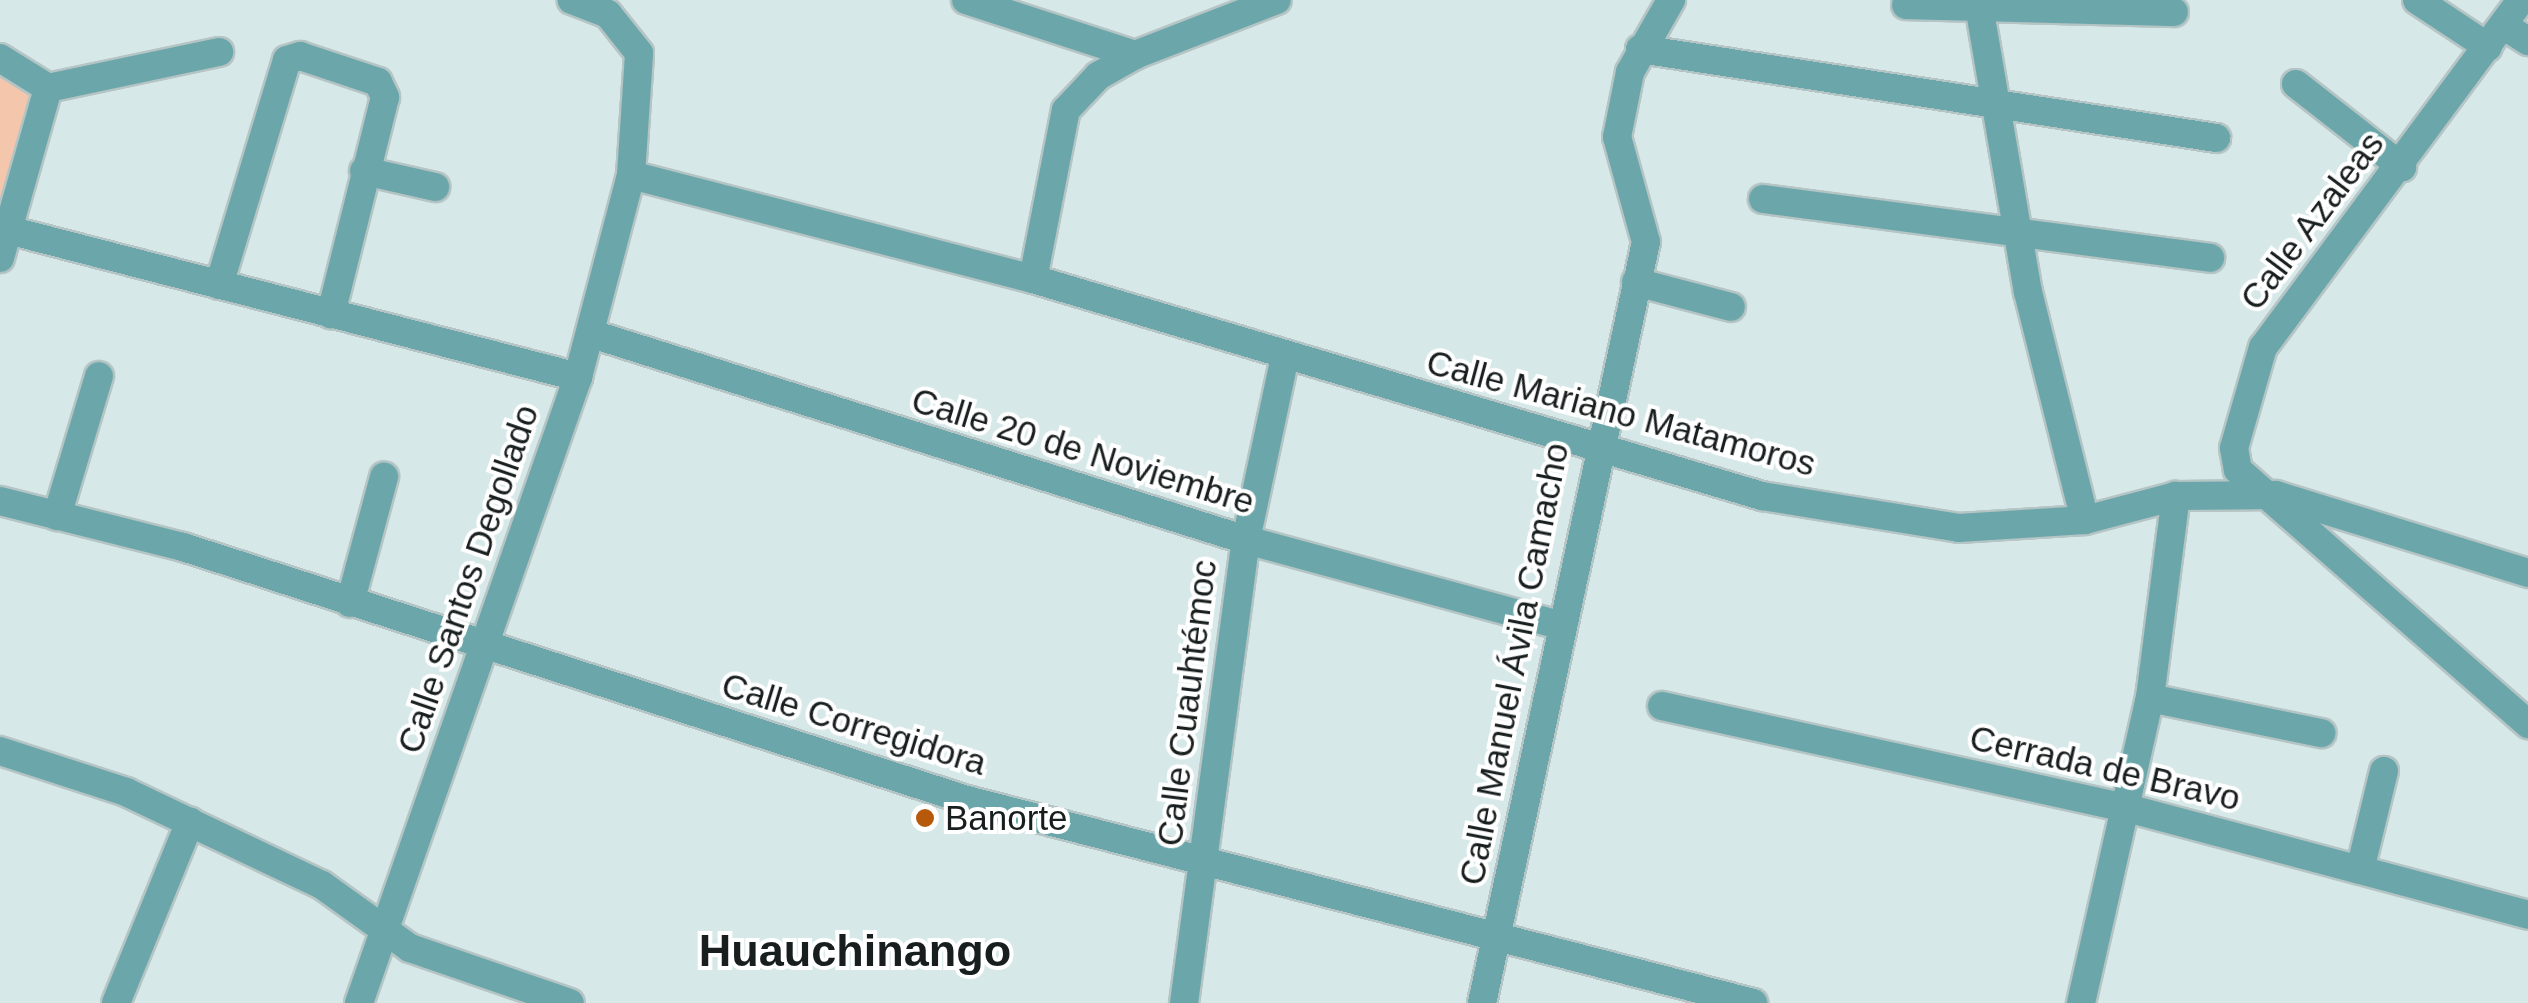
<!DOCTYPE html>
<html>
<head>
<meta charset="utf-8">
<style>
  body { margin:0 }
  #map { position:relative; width:2528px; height:1003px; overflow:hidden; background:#d7e8e9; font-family:Arial,sans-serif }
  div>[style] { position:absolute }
  .green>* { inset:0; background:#f4c7ad }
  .roads { filter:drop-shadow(2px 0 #b5c4c4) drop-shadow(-2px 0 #b5c4c4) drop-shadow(0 2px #b5c4c4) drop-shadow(0 -2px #b5c4c4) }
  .minor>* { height:28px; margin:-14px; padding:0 14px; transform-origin:14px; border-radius:14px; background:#6ba7aa }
  .dots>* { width:28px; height:28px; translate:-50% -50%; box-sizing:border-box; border:5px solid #fff; border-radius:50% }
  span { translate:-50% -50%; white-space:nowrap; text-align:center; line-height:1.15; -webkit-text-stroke:8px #fff; paint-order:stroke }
  .street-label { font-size:35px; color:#181e1e }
  .poi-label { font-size:35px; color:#181e1e }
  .left { translate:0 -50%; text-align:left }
  .district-label { font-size:45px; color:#181e1e; font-weight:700 }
</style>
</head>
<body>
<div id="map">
  <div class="green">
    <i style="clip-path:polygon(0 77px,35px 88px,0 198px)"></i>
  </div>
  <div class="roads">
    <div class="minor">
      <i style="left:966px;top:0;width:178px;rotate:18deg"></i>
      <i style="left:1978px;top:0;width:296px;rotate:80.3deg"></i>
      <i style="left:2028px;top:292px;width:235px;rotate:76deg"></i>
      <i style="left:2417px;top:0;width:85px;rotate:33.5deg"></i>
      <i style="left:2521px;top:0;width:432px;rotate:126.6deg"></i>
      <i style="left:2263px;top:347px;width:105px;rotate:106deg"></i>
      <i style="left:2234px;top:448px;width:22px;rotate:80deg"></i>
      <i style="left:2238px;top:470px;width:386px;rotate:41.2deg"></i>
      <i style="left:1906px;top:5px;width:268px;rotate:1.5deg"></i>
      <i style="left:2503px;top:25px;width:30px;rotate:33deg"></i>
      <i style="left:1640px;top:49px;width:583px;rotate:8.78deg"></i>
      <i style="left:0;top:58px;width:57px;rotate:32deg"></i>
      <i style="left:2296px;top:84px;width:135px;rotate:38.1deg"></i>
      <i style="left:48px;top:88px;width:175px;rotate:-11.9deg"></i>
      <i style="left:364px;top:171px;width:73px;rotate:12.7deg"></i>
      <i style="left:631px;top:175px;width:415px;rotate:14.5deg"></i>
      <i style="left:1033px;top:279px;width:761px;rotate:16.58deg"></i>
      <i style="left:1762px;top:496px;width:200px;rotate:9.2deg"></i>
      <i style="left:1959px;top:528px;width:126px;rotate:-3.6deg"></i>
      <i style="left:2085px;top:520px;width:94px;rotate:-14.8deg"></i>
      <i style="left:2176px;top:496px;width:100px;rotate:-0.6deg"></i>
      <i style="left:2276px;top:495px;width:264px;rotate:17.2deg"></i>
      <i style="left:1763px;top:199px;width:451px;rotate:7.5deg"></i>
      <i style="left:8px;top:230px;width:589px;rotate:14.46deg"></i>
      <i style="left:0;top:258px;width:177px;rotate:-74.2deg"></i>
      <i style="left:1033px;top:279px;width:172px;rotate:-79deg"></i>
      <i style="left:1066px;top:110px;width:47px;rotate:-46.7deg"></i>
      <i style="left:1098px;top:76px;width:43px;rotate:-29.6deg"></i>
      <i style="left:1135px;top:55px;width:152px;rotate:-21.2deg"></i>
      <i style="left:1636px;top:282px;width:98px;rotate:14.7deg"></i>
      <i style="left:219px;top:285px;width:235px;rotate:-73.2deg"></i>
      <i style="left:287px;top:60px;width:14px;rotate:-17deg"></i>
      <i style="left:300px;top:56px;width:82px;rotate:18.4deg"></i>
      <i style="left:378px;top:82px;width:17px;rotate:65deg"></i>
      <i style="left:385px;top:97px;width:224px;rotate:104deg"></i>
      <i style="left:592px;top:334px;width:686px;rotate:17.48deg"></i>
      <i style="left:1246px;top:540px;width:323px;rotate:15.2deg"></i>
      <i style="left:0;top:501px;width:189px;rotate:14.1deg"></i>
      <i style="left:183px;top:547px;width:824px;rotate:17.89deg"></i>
      <i style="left:967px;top:800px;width:812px;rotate:14.48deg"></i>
      <i style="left:57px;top:516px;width:146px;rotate:-73.3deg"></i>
      <i style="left:350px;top:603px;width:131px;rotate:-74.9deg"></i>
      <i style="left:2150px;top:698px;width:175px;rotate:11.6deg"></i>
      <i style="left:1662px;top:706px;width:476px;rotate:12.4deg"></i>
      <i style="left:2127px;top:808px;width:415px;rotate:14.9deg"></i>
      <i style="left:0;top:751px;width:133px;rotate:18deg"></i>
      <i style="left:126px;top:792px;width:217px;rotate:25.4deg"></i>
      <i style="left:322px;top:885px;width:108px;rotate:35.6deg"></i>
      <i style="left:410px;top:948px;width:169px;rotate:19deg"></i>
      <i style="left:2360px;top:870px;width:102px;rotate:-76.4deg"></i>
      <i style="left:116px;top:1003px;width:196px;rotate:-67.8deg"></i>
      <i style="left:359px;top:1003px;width:663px;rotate:-70.72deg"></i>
      <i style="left:578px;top:377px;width:209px;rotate:-75.3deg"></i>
      <i style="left:631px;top:175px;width:122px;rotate:-86.2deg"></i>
      <i style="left:639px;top:53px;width:50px;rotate:-128.5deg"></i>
      <i style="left:608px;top:14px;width:39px;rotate:-159deg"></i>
      <i style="left:1184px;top:1003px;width:467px;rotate:-82.4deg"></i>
      <i style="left:1246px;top:540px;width:188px;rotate:-78deg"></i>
      <i style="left:1482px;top:1003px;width:778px;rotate:-77.84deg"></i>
      <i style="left:1646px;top:242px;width:109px;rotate:-105.4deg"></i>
      <i style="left:1617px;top:137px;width:66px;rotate:-78.7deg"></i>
      <i style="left:1630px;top:72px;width:83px;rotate:-60.3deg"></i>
      <i style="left:2081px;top:1003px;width:313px;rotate:-77.3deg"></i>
      <i style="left:2150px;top:698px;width:204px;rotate:-82.7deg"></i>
    </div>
  </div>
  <div class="dots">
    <i style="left:925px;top:818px;background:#b7590b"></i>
  </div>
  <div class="street-label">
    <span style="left:2312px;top:221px;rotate:-53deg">Calle Azaleas</span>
    <span style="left:1621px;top:413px;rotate:15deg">Calle Mariano Matamoros</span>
    <span style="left:1083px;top:451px;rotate:17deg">Calle 20 de Noviembre</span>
    <span style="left:468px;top:579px;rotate:-71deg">Calle Santos Degollado</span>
    <span style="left:1514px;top:664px;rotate:-79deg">Calle Manuel Ávila Camacho</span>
    <span style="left:1187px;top:703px;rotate:-83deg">Calle Cuauhtémoc</span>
    <span style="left:854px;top:724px;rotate:17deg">Calle Corregidora</span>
    <span style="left:2105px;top:768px;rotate:13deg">Cerrada de Bravo</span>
  </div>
  <div class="poi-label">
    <span class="left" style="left:945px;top:818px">Banorte</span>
  </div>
  <div class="district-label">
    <span style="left:855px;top:951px">Huauchinango</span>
  </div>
</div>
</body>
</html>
